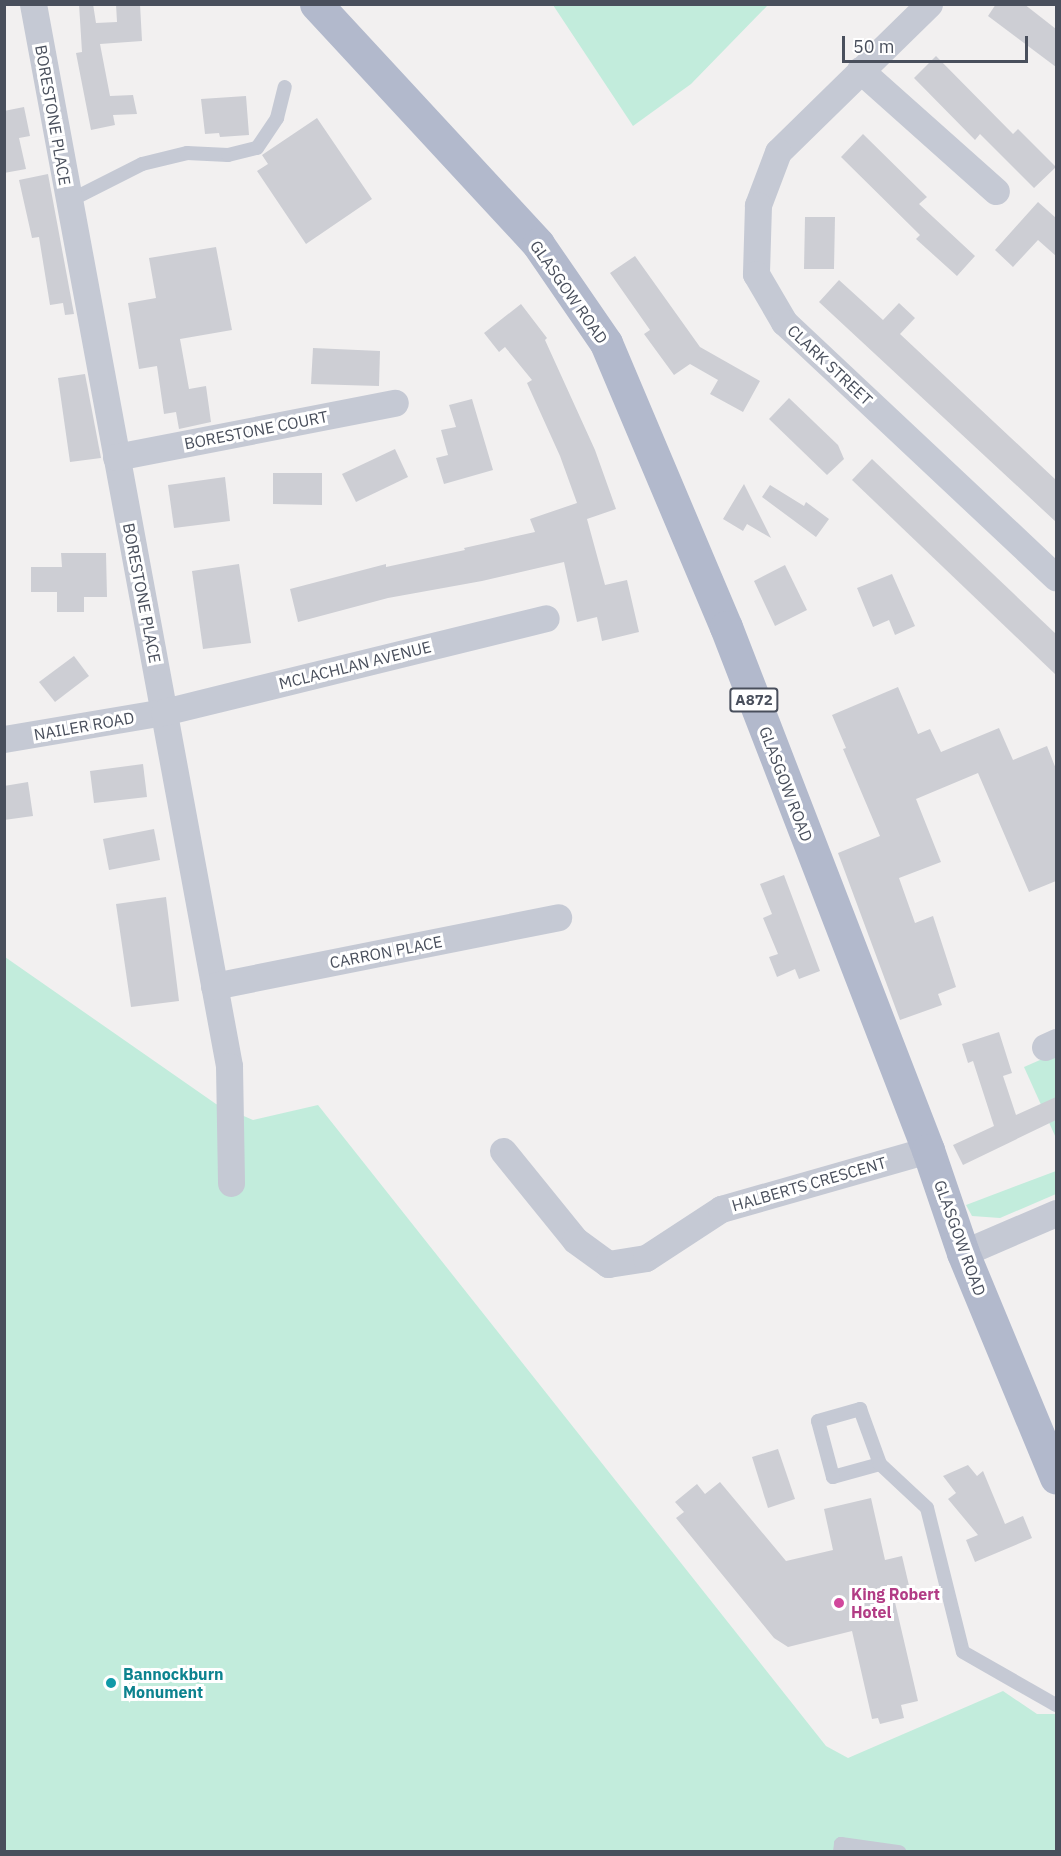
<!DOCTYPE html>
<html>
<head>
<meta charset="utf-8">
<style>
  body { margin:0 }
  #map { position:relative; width:1061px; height:1856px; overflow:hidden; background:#f2f0f0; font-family:"IBM Plex Sans",sans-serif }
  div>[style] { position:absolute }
  .green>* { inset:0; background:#c2ecdc }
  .building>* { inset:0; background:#cdced4 }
  .service>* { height:14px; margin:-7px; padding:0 7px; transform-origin:7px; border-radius:7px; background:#c5c9d4 }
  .minor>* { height:27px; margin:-13.5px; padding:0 13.5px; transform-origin:13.5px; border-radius:13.5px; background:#c5c9d4 }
  .primary>* { height:33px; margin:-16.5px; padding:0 16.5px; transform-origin:16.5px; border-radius:16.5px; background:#b2b9cc }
  .dots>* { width:16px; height:16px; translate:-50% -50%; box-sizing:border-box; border:3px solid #fff; border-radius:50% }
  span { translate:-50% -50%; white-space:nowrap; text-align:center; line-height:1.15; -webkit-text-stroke:6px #fff; paint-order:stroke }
  .shield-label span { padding:2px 4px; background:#fff; border:2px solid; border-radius:4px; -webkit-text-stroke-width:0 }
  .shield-label { font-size:15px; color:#494f5c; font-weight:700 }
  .street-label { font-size:16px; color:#494f5c }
  .hotel-label { font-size:16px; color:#b23c85; font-weight:700 }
  .left { translate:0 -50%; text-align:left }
  .culture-label { font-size:16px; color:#0d838f; font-weight:700 }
  .frame { position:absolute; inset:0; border:6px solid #494f5c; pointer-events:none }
  .scale { position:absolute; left:842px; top:36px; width:186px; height:27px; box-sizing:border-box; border:3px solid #494f5c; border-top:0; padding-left:8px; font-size:18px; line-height:21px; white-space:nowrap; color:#494f5c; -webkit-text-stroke:4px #fff; paint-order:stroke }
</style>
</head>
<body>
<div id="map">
  <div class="green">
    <i style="clip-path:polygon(553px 5px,768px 5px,691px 84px,633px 126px)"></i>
    <i style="clip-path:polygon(5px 957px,216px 1104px,253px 1120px,318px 1105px,826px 1746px,848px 1758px,1003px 1691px,1037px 1714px,1056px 1714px,1056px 1851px,5px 1851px)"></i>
    <i style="clip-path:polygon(1056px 1053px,1056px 1138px,1024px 1067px)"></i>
    <i style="clip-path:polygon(1056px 1171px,1056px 1194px,1000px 1218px,972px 1216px,966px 1205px)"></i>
  </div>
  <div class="building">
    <i style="clip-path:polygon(79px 4px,93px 4px,96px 23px,117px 22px,116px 4px,140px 4px,142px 41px,100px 44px,110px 96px,133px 95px,137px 114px,113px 115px,115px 125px,91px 130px,76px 53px,82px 52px)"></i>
    <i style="clip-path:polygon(996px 4px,1024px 4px,1056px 29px,1056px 67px,988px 16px)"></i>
    <i style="clip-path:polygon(936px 56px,1013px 134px,1018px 129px,1056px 167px,1034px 188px,980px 134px,975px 140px,914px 78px)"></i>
    <i style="clip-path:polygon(246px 96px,249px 135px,220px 137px,219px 133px,205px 134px,201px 99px)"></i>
    <i style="clip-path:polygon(24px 107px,30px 136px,19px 138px,26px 169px,4px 173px,4px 111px)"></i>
    <i style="clip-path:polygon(317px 118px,372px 199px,306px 244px,257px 171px,268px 164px,262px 155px)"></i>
    <i style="clip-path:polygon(863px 134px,927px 197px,919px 204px,975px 256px,957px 276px,916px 239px,920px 235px,841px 157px)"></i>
    <i style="clip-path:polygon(48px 174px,74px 314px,65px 315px,63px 303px,50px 305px,39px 237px,32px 238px,19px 180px)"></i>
    <i style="clip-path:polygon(1038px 202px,1056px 218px,1056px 256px,1038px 240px,1013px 267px,995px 250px)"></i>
    <i style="clip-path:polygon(805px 217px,835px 217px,834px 269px,804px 269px)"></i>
    <i style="clip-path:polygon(216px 247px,232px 330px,180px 339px,189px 389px,206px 386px,211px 422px,179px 429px,176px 412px,164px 414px,157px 366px,139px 369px,128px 303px,156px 298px,149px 258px)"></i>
    <i style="clip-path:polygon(635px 256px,700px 347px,760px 381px,743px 412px,710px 394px,718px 380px,690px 364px,674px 375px,644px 334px,650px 330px,610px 273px)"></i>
    <i style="clip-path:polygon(839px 280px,883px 320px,899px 303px,915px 318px,900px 334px,1056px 480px,1056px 522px,819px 302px)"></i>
    <i style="clip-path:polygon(521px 304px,547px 338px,545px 340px,595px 450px,616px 509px,587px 519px,605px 585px,627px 580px,639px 632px,602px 641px,597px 617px,577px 622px,564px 562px,482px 581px,388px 598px,298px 622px,290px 589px,386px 564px,386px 567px,465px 550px,464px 548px,535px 532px,530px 519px,577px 503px,560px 456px,527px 383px,532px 380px,505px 347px,499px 352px,484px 333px)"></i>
    <i style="clip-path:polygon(313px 348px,380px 351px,379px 386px,311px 384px)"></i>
    <i style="clip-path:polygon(85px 374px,101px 458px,70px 462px,58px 378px)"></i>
    <i style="clip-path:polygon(789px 398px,838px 445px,844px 459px,827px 475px,769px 419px)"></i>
    <i style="clip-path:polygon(472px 399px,493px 470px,444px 484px,436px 458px,448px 455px,441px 430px,456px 427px,449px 405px)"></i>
    <i style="clip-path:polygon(395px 449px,408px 477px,356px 502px,342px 474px)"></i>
    <i style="clip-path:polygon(872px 459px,1056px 634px,1056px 675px,852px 480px)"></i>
    <i style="clip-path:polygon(273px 473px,322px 473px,322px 505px,273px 504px)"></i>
    <i style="clip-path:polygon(225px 477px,230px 521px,174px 528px,168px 485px)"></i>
    <i style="clip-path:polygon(744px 484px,771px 538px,747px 524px,743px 531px,723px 519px)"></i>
    <i style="clip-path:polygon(770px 485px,804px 506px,806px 502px,829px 519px,816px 537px,762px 497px)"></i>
    <i style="clip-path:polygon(61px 553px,106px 553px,107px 597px,84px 597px,84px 612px,57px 612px,57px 592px,31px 592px,31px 567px,62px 567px)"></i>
    <i style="clip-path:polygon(239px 564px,251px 643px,203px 649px,192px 571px)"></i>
    <i style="clip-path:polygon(785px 565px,807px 610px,775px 626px,754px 581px)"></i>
    <i style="clip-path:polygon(892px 574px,915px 626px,895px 635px,889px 620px,873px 627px,857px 588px)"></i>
    <i style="clip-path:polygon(74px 656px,89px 676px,55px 702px,39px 682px)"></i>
    <i style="clip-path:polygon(898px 687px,918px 734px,930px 729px,941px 752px,999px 728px,1013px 760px,1047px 746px,1056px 769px,1056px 881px,1029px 892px,978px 773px,916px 799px,941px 862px,899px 878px,915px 923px,933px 916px,956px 987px,938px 994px,942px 1005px,900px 1020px,838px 853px,880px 836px,843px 749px,846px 748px,832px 715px)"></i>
    <i style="clip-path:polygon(143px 764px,147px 797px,94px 803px,90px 771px)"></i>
    <i style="clip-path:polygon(28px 782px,33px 816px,4px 820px,4px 786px)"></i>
    <i style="clip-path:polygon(154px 829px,160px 860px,109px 870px,103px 839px)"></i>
    <i style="clip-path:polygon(784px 875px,820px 971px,799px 979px,795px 969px,777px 977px,769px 957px,778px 954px,763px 918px,772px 914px,760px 884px)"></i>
    <i style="clip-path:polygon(166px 897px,179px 1001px,131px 1007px,116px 904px)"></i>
    <i style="clip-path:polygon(999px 1032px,1012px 1073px,1003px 1076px,1016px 1115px,1056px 1097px,1056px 1120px,963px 1165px,953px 1145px,994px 1126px,973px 1061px,968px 1063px,962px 1044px)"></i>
    <i style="clip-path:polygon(778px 1449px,795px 1499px,768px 1508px,752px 1457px)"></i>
    <i style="clip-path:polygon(968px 1465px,977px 1476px,983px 1471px,1005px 1524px,1023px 1516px,1032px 1538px,975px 1562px,966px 1540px,978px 1535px,948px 1499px,956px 1493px,943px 1476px)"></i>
    <i style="clip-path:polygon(720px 1482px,786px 1561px,833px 1550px,824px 1509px,871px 1498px,885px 1560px,902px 1556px,911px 1594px,894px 1598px,918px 1701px,901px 1705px,904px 1718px,880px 1724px,878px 1718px,872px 1719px,852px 1631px,788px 1647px,774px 1638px,676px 1518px,684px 1512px,675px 1502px,697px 1484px,705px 1494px)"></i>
  </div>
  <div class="service">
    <i style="left:69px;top:201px;width:82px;rotate:-26.9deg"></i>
    <i style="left:142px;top:164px;width:46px;rotate:-13.7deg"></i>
    <i style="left:187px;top:153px;width:41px;rotate:2.8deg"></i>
    <i style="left:228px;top:155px;width:30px;rotate:-14deg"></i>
    <i style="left:257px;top:148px;width:36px;rotate:-56deg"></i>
    <i style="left:277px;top:118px;width:32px;rotate:-76deg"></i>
    <i style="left:880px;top:1464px;width:49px;rotate:164.5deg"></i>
    <i style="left:833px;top:1477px;width:58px;rotate:-105deg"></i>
    <i style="left:818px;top:1421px;width:44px;rotate:-15.9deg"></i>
    <i style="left:860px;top:1409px;width:59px;rotate:70deg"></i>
    <i style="left:880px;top:1464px;width:64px;rotate:43.1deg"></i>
    <i style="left:927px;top:1508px;width:148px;rotate:76deg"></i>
    <i style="left:963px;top:1652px;width:107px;rotate:29.7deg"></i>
    <i style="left:840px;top:1852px;width:8px;rotate:-83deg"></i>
    <i style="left:841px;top:1844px;width:59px;rotate:7.9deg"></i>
  </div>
  <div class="minor">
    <i style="left:33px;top:4px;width:1080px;rotate:79.54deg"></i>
    <i style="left:229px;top:1066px;width:117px;rotate:89deg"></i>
    <i style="left:929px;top:4px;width:211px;rotate:135.6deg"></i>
    <i style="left:778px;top:152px;width:57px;rotate:110.7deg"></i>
    <i style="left:758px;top:205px;width:69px;rotate:91.7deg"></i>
    <i style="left:756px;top:274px;width:56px;rotate:59.7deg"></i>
    <i style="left:784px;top:322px;width:373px;rotate:43.2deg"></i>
    <i style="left:860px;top:70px;width:182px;rotate:41.7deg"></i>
    <i style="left:116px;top:457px;width:284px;rotate:-11deg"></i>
    <i style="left:4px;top:739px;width:162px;rotate:-9.6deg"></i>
    <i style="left:164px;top:712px;width:393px;rotate:-13.8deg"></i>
    <i style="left:214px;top:986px;width:351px;rotate:-11.3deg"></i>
    <i style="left:1045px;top:1047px;width:12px;rotate:-24deg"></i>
    <i style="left:503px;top:1151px;width:114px;rotate:51deg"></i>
    <i style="left:575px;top:1240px;width:41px;rotate:36deg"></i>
    <i style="left:608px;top:1264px;width:38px;rotate:-9deg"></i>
    <i style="left:646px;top:1258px;width:90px;rotate:-33.2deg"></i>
    <i style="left:721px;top:1209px;width:215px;rotate:-15.9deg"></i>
    <i style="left:963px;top:1253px;width:101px;rotate:-23.3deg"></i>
  </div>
  <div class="primary">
    <i style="left:316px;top:4px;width:327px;rotate:47.2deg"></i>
    <i style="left:538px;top:244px;width:120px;rotate:55.5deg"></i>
    <i style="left:606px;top:343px;width:308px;rotate:67.1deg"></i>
    <i style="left:726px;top:627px;width:561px;rotate:68.88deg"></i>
    <i style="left:928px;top:1150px;width:109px;rotate:71.2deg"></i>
    <i style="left:963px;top:1253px;width:243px;rotate:67.5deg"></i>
  </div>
  <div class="dots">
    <i style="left:839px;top:1603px;background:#d1479c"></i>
    <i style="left:111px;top:1683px;background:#0f9aa8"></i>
  </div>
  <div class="shield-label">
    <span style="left:754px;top:700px">A872</span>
  </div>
  <div class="street-label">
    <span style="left:53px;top:115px;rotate:80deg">BORESTONE PLACE</span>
    <span style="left:569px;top:292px;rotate:55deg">GLASGOW ROAD</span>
    <span style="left:830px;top:365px;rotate:43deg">CLARK STREET</span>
    <span style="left:256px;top:430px;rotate:-11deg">BORESTONE COURT</span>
    <span style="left:142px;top:593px;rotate:79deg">BORESTONE PLACE</span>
    <span style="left:355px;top:665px;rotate:-14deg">MCLACHLAN AVENUE</span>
    <span style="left:84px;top:726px;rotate:-10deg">NAILER ROAD</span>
    <span style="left:786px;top:784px;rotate:69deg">GLASGOW ROAD</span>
    <span style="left:386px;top:952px;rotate:-11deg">CARRON PLACE</span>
    <span style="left:809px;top:1184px;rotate:-16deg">HALBERTS CRESCENT</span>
    <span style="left:960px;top:1238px;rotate:70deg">GLASGOW ROAD</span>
  </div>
  <div class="hotel-label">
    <span class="left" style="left:851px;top:1603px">King Robert<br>Hotel</span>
  </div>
  <div class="culture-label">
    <span class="left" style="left:123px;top:1683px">Bannockburn<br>Monument</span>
  </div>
  <div class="frame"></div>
  <div class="scale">50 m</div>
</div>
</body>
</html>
